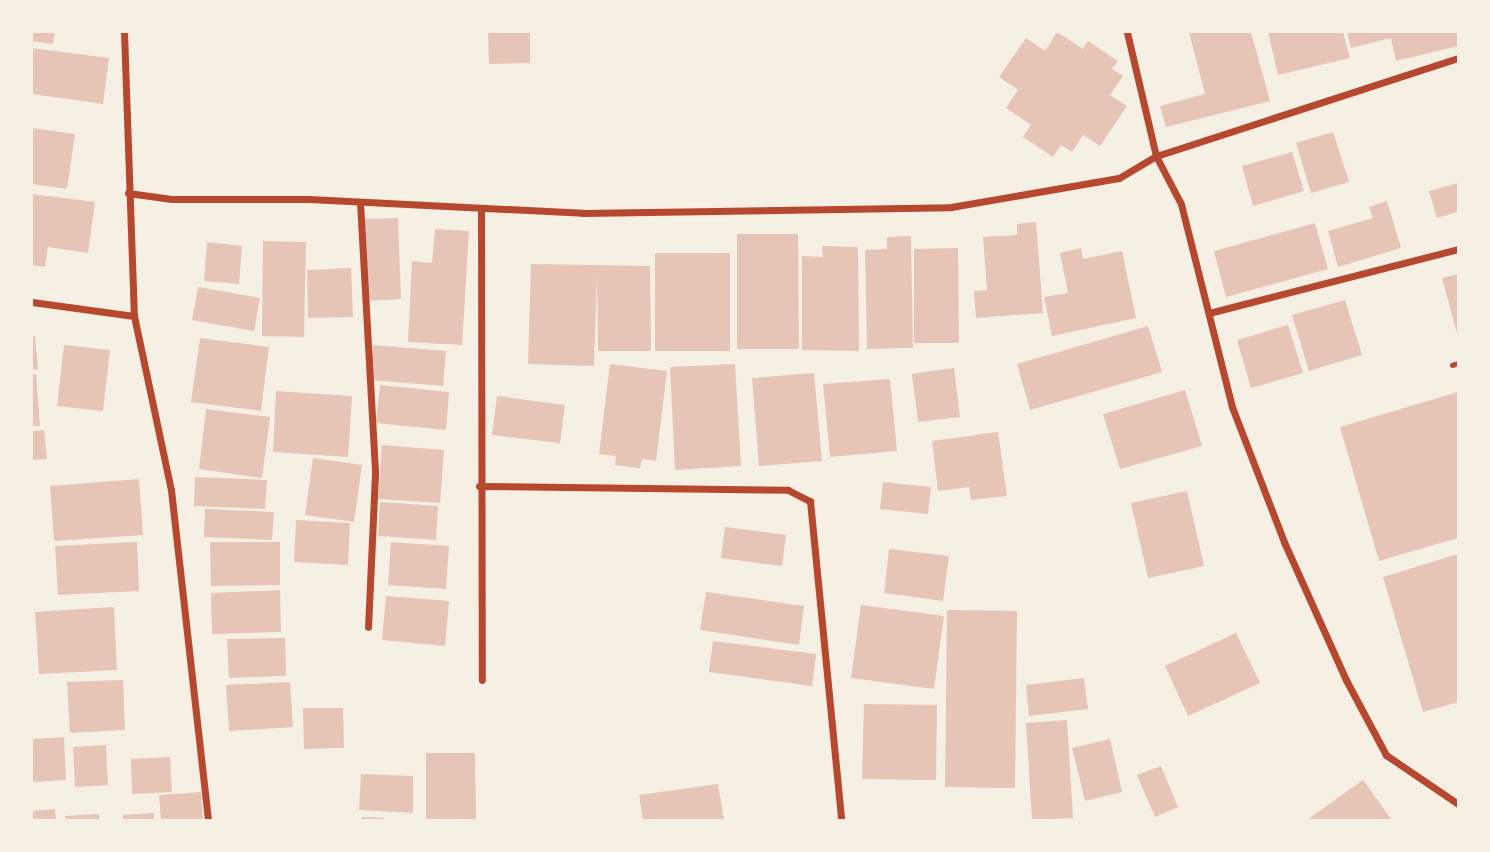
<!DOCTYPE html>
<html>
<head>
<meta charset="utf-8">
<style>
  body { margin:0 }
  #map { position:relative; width:1490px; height:852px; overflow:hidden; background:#f6efe4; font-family:Merriweather,serif }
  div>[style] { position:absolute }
  .building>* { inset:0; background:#e6c5b7 }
  .service>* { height:5px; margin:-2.5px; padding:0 2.5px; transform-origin:2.5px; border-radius:2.5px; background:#b5482f }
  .minor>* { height:7px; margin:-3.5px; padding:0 3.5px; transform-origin:3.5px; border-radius:3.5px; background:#b5482f }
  span { translate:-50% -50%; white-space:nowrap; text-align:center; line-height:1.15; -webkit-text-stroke:7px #f6efe4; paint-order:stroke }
  .frame { position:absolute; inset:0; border:33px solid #f6efe4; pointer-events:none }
</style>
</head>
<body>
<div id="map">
  <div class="building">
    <i style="clip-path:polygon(32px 32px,55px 32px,53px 44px,32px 41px)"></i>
    <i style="clip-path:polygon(488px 32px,530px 32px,530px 63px,489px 64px)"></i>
    <i style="clip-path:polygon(1057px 32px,1083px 49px,1088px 41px,1118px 61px,1112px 69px,1123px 76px,1110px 95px,1127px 106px,1100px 146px,1083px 135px,1072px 152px,1061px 145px,1053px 157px,1023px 137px,1031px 125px,1006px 108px,1018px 90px,999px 77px,1026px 38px,1045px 51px)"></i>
    <i style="clip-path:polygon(1189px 32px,1251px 32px,1270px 101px,1166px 127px,1160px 106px,1205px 94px)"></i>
    <i style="clip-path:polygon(1268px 32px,1343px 32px,1350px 58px,1278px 75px)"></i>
    <i style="clip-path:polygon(1347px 32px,1458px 32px,1458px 46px,1396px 61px,1391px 38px,1351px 48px)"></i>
    <i style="clip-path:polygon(32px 48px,109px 58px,103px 104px,32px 94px)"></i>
    <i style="clip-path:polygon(32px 128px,75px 134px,67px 189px,32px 184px)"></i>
    <i style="clip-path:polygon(1333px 132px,1349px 182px,1311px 193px,1296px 143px)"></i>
    <i style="clip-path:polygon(1292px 152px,1304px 191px,1253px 206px,1242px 166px)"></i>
    <i style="clip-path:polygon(1458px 183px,1458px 212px,1437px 218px,1429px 191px)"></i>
    <i style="clip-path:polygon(32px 194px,95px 202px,88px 253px,48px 247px,45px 267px,32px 265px)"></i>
    <i style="clip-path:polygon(1387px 201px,1401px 248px,1338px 267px,1328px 231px,1373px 218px,1369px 207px)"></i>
    <i style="clip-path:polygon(398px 218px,401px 299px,367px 301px,364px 219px)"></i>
    <i style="clip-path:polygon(1036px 222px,1043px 313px,976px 318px,974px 291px,987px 290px,983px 237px,1017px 235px,1017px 224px)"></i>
    <i style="clip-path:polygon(1315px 223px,1328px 269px,1226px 297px,1214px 251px)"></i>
    <i style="clip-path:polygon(435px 229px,469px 231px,462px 345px,408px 342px,412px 261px,432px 263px)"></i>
    <i style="clip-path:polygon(737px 234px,798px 234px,799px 349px,737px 349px)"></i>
    <i style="clip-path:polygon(911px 236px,913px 348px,867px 349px,865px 250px,887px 249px,887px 237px)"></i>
    <i style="clip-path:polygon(263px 241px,306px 242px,304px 337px,262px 336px)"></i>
    <i style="clip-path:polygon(207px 242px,242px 246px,239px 284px,204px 281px)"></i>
    <i style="clip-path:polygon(822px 246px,858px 247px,859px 351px,802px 350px,802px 256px,823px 257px)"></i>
    <i style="clip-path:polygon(958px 248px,959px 343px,914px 343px,914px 249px)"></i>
    <i style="clip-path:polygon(1081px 248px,1083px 259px,1122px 251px,1136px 318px,1052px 336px,1044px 297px,1068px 293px,1060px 253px)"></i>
    <i style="clip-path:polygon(655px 253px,730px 253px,730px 351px,655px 351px)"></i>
    <i style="clip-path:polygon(531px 264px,650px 266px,651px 351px,598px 351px,597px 275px,594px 366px,528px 364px)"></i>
    <i style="clip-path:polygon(351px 268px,353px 317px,308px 318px,307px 270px)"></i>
    <i style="clip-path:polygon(1458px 274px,1458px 337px,1442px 278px)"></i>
    <i style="clip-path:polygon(198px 287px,260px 298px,254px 331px,192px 320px)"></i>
    <i style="clip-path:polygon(1345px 300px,1362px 355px,1309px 371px,1292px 315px)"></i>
    <i style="clip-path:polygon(1288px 325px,1303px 373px,1251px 388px,1237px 340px)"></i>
    <i style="clip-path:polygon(1148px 326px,1162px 372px,1030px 410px,1017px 364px)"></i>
    <i style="clip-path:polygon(32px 336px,35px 336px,38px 369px,32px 370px)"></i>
    <i style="clip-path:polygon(200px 338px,269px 347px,261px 411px,191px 402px)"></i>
    <i style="clip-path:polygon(64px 345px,110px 350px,103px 411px,57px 406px)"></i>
    <i style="clip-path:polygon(373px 345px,446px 351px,443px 386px,370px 380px)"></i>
    <i style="clip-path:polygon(610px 364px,667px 371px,656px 461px,642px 459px,640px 468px,615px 465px,616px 456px,599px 454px)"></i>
    <i style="clip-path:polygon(735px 364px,741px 466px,675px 470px,670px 367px)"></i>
    <i style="clip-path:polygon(954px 368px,960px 417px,918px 422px,912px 374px)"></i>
    <i style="clip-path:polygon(814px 373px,822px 461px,759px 466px,752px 378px)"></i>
    <i style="clip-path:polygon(36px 374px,40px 426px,32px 426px,32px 375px)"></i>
    <i style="clip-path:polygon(890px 379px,897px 451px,830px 457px,823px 384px)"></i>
    <i style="clip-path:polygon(380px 385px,449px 392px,446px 430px,376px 423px)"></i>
    <i style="clip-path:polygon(1185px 390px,1202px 446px,1120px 469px,1103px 414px)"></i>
    <i style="clip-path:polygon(276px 391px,352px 396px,348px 457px,273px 452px)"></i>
    <i style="clip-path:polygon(1458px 392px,1458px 538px,1379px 561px,1340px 427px)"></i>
    <i style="clip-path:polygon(497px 396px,565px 405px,560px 443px,492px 435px)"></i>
    <i style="clip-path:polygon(206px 409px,270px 417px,262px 478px,199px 469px)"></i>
    <i style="clip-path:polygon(44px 430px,47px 459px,32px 460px,32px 431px)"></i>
    <i style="clip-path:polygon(998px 432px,1007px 496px,971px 500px,969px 487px,938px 491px,932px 441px)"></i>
    <i style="clip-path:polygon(382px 445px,444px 450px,440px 503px,378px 499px)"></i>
    <i style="clip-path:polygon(313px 458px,362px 465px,354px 522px,305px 515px)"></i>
    <i style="clip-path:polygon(195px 477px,267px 480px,265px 509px,194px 506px)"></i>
    <i style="clip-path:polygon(139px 479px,143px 535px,54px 541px,50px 486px)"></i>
    <i style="clip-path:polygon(883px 482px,931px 487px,928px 514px,880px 509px)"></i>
    <i style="clip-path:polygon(1187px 491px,1204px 566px,1148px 578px,1131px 503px)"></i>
    <i style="clip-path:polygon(380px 502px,438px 506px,436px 540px,378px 536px)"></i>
    <i style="clip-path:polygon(205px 509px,274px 512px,272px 540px,204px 537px)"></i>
    <i style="clip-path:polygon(296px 520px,350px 523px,348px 565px,294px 562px)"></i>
    <i style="clip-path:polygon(725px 527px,786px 535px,782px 566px,721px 558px)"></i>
    <i style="clip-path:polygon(137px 542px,139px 591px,58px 595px,55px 546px)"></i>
    <i style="clip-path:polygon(210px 542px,280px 542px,280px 585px,211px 586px)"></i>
    <i style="clip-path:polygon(391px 542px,449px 546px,446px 589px,388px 585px)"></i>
    <i style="clip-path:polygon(889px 549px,949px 556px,943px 601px,884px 593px)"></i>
    <i style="clip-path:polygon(1458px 554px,1458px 702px,1423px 712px,1383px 577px)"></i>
    <i style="clip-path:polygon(280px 590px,281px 632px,212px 634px,211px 593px)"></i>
    <i style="clip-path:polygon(706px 592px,804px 606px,799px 645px,700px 630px)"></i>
    <i style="clip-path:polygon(386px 596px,449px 601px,445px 646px,382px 640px)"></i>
    <i style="clip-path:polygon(861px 605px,944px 616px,934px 689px,851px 678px)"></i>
    <i style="clip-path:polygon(114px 607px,117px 670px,39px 674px,35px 612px)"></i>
    <i style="clip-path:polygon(947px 610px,1017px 611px,1015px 788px,945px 787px)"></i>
    <i style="clip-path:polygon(1236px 633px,1260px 683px,1188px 716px,1165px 666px)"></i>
    <i style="clip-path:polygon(285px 638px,286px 676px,229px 678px,227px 639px)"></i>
    <i style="clip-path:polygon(713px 641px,816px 654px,812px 686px,709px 672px)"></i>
    <i style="clip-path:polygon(1084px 678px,1088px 709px,1029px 716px,1026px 685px)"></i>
    <i style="clip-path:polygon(123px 680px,125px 730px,70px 733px,67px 682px)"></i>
    <i style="clip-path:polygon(290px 682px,293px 727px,229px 731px,226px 685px)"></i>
    <i style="clip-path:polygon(864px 704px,937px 705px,936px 780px,862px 779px)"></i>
    <i style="clip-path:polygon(303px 708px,343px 708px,344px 748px,304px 749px)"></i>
    <i style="clip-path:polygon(1067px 720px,1073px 818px,1032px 820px,1026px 723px)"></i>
    <i style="clip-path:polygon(64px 737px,66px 780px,32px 782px,32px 739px)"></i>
    <i style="clip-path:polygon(1110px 739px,1122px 792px,1085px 801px,1072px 748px)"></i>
    <i style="clip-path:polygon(106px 745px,108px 785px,75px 787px,73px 747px)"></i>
    <i style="clip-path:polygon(426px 753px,475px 753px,476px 820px,426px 820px)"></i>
    <i style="clip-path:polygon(170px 757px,172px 792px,132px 794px,131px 759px)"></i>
    <i style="clip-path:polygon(1161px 766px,1178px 807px,1155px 817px,1137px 775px)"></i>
    <i style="clip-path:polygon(361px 774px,413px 776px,413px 813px,359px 810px)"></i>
    <i style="clip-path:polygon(1363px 780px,1392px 820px,1307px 820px)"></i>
    <i style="clip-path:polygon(718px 784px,724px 820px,643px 820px,639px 795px)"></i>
    <i style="clip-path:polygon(201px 792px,203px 820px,161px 820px,159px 795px)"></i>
    <i style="clip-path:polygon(55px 809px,56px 820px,32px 820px,32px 811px)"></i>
    <i style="clip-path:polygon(154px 813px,154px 820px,123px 820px,123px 815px)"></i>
    <i style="clip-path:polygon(99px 814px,99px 820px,66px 820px,65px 816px)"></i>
    <i style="clip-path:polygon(362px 817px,384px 818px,384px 820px,362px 820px)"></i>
  </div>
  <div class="service">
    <i style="left:1452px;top:365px;width:6px;rotate:-18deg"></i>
  </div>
  <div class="minor">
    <i style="left:124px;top:32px;width:284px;rotate:88deg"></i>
    <i style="left:134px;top:316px;width:178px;rotate:78deg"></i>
    <i style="left:171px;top:490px;width:332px;rotate:83.6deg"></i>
    <i style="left:1458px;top:58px;width:318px;rotate:162deg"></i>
    <i style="left:1156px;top:156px;width:54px;rotate:62.5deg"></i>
    <i style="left:1181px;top:204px;width:209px;rotate:75.9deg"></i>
    <i style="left:1232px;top:407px;width:145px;rotate:68.9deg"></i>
    <i style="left:1284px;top:542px;width:151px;rotate:65.8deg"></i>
    <i style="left:1346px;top:680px;width:85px;rotate:61.9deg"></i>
    <i style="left:1386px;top:755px;width:87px;rotate:34.2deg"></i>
    <i style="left:128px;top:193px;width:44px;rotate:7.8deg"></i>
    <i style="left:172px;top:199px;width:137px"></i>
    <i style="left:309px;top:199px;width:274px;rotate:2.9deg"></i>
    <i style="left:583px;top:213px;width:368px;rotate:-0.9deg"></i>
    <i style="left:951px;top:207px;width:170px;rotate:-9.8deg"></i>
    <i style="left:1119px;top:178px;width:43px;rotate:-30.7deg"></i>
    <i style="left:1156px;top:156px;width:127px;rotate:-103.2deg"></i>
    <i style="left:360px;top:202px;width:272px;rotate:86.8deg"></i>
    <i style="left:375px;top:474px;width:153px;rotate:92.6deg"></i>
    <i style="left:481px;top:208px;width:472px;rotate:89.9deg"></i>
    <i style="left:32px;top:302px;width:103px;rotate:7.8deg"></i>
    <i style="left:1209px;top:313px;width:257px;rotate:-14.4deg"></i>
    <i style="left:479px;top:486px;width:309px;rotate:0.7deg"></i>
    <i style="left:788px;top:490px;width:25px;rotate:27deg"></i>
    <i style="left:810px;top:501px;width:321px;rotate:84.4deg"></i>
  </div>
  <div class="frame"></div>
</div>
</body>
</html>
